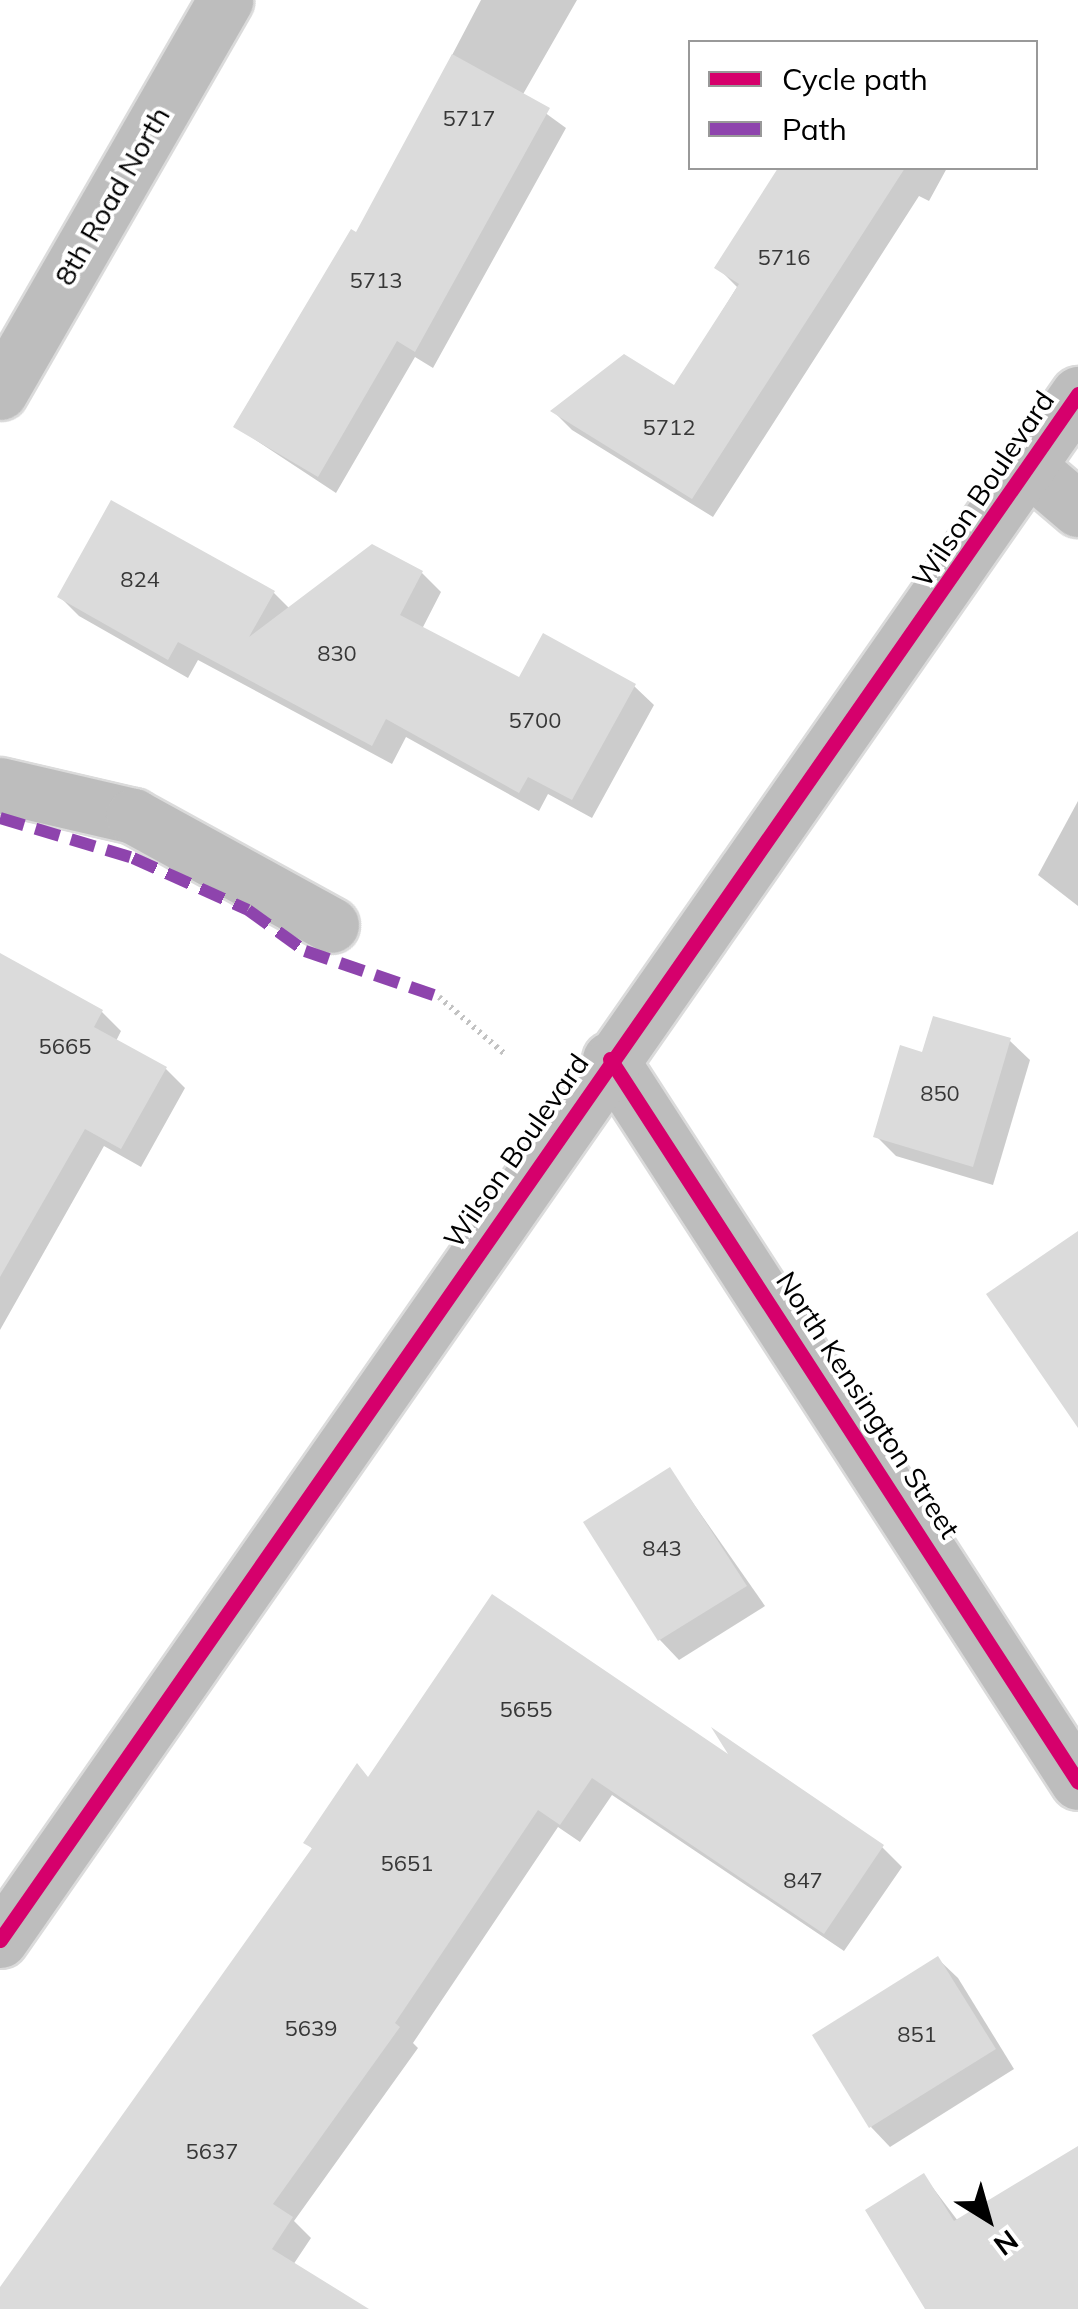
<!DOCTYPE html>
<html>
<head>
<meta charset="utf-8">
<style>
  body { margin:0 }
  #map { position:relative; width:1078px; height:2309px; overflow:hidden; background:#fff; font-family:Mulish,sans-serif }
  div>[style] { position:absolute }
  .shadow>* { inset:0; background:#0003 }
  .building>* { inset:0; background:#dbdbdb }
  .path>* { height:6px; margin-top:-3px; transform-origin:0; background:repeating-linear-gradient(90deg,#c2c2c2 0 2.5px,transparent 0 7.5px) }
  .roads { filter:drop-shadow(2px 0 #dbdbdb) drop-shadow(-2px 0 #dbdbdb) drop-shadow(0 2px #dbdbdb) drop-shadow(0 -2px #dbdbdb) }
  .minor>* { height:55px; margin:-27.5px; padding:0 27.5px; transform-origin:27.5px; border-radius:27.5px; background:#bdbdbd }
  .major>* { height:55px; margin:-27.5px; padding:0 27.5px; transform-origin:27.5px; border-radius:27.5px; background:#bdbdbd }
  .quiet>* { height:12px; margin-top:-6px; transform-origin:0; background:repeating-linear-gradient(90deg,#8e44ad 0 25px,transparent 0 37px) }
  .cycleway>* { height:15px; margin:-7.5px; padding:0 7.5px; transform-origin:7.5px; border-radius:7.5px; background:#d6006c }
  span { translate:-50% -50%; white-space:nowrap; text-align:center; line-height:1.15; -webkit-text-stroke:8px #fff; paint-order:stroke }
  .number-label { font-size:22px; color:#373737 }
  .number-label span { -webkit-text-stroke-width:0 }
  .street-label { font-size:28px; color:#000 }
  .legend { position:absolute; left:688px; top:40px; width:350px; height:130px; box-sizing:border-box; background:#fff; border:2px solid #999; margin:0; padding:12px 18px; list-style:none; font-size:30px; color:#000 }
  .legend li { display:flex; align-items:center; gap:20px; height:50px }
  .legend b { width:50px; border:2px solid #999 }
  .north { position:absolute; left:938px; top:2169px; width:100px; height:100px; -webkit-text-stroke:8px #fff; paint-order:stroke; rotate:143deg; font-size:28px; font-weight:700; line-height:40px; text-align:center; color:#000 }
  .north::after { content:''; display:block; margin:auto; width:35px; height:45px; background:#000; clip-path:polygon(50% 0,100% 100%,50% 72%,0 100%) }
</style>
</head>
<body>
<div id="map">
  <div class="shadow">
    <i style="clip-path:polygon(481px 0,577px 0,522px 96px,566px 128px,433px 368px,415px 357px,336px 493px,236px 427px,357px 236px)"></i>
    <i style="clip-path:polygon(794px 168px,947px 168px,929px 201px,919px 196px,713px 517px,572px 430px,553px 411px,675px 388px,737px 287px,718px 268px,775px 201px)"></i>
    <i style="clip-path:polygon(112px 503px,274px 593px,290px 609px,422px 573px,441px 592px,422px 629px,520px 681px,634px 686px,654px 705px,592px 818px,548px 794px,539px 811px,406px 737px,392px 764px,198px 660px,188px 678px,79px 616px,60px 597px)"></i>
    <i style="clip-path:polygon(1078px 801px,1078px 906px,1038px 875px)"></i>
    <i style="clip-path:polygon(0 956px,102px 1012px,121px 1031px,116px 1041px,166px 1069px,185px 1088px,141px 1167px,104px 1146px,0 1330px)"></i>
    <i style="clip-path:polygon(1010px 1041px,1030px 1060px,993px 1185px,896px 1156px,876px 1136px,924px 1055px)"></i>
    <i style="clip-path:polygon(670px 1470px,765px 1606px,679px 1660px,660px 1640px)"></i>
    <i style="clip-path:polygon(736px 1762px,882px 1847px,902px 1867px,844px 1951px,612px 1795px,580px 1842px,558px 1827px,413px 2043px,418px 2048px,294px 2221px,311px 2238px,293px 2265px,364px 2309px,3px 2309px,314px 1850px,306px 1843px,370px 1779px)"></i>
    <i style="clip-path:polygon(938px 1959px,958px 1978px,1014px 2069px,890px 2147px,871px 2127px)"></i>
    <i style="clip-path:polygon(1078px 2172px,1078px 2309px,928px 2309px,924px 2176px,958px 2221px)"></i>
  </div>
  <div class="building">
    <i style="clip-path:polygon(452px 54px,550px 108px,415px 352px,397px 341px,318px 477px,233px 427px,351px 229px,356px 232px)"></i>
    <i style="clip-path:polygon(778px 168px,905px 168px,692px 499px,550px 411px,624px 354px,674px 385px,739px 284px,714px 268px)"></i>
    <i style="clip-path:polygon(111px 500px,275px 591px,249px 637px,372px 544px,423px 571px,400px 615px,519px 677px,543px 633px,636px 684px,572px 800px,528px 777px,519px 793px,386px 719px,372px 746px,178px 642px,168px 660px,57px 597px)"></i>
    <i style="clip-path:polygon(0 953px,103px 1010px,94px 1027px,167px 1067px,121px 1149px,85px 1129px,0 1277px)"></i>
    <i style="clip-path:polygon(933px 1016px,1011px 1038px,973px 1167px,873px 1137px,900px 1045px,922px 1052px)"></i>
    <i style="clip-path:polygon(1078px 1231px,1078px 1428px,986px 1294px)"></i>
    <i style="clip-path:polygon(670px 1467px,747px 1586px,658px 1641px,583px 1522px)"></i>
    <i style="clip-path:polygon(492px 1594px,728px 1754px,711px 1727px,884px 1845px,824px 1934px,592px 1778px,560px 1825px,538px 1810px,395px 2023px,400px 2027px,273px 2204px,293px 2217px,272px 2249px,369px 2309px,0 2309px,0 2287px,312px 1848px,303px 1843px,357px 1763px,368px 1777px)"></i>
    <i style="clip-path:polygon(938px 1956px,996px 2049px,869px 2128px,812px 2035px)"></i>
    <i style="clip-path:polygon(1078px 2146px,1078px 2309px,925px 2309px,865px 2210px,924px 2173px,954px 2221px)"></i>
  </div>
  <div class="path">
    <i style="left:439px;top:997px;width:89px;rotate:40.9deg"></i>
  </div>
  <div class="roads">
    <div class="minor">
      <i style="left:0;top:392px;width:452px;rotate:-60.1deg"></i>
      <i style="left:1031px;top:469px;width:62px;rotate:40.4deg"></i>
      <i style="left:0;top:785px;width:137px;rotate:13.1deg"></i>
      <i style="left:133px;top:816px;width:226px;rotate:28.8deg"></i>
      <i style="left:610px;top:1059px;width:861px;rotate:57.08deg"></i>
    </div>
    <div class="major">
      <i style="left:0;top:1940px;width:1885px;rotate:-55.11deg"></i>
    </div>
  </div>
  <div class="quiet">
    <i style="left:0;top:818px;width:139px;rotate:16.7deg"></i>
    <i style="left:133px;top:858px;width:126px;rotate:24.3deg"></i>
    <i style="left:248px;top:910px;width:70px;rotate:35.7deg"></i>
    <i style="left:305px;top:951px;width:142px;rotate:18.9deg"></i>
  </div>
  <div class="cycleway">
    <i style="left:610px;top:1059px;width:861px;rotate:57.08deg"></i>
    <i style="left:0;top:1940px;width:1885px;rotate:-55.11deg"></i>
  </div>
  <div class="number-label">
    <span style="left:469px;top:119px">5717</span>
    <span style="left:784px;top:258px">5716</span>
    <span style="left:376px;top:281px">5713</span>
    <span style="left:669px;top:428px">5712</span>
    <span style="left:140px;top:580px">824</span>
    <span style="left:337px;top:654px">830</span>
    <span style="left:535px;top:721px">5700</span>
    <span style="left:65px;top:1047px">5665</span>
    <span style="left:940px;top:1094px">850</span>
    <span style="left:662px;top:1549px">843</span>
    <span style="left:526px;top:1710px">5655</span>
    <span style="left:407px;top:1864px">5651</span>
    <span style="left:803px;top:1881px">847</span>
    <span style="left:311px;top:2029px">5639</span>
    <span style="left:917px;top:2035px">851</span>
    <span style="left:212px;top:2152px">5637</span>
  </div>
  <div class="street-label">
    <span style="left:112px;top:196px;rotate:-60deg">8th Road North</span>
    <span style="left:983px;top:489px;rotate:-56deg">Wilson Boulevard</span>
    <span style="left:516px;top:1151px;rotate:-55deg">Wilson Boulevard</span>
    <span style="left:868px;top:1405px;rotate:57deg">North Kensington Street</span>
  </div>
  <ul class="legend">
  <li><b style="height:12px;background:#d6006c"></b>Cycle path</li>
  <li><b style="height:12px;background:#8e44ad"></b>Path</li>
  </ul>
  <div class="north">N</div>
</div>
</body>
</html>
